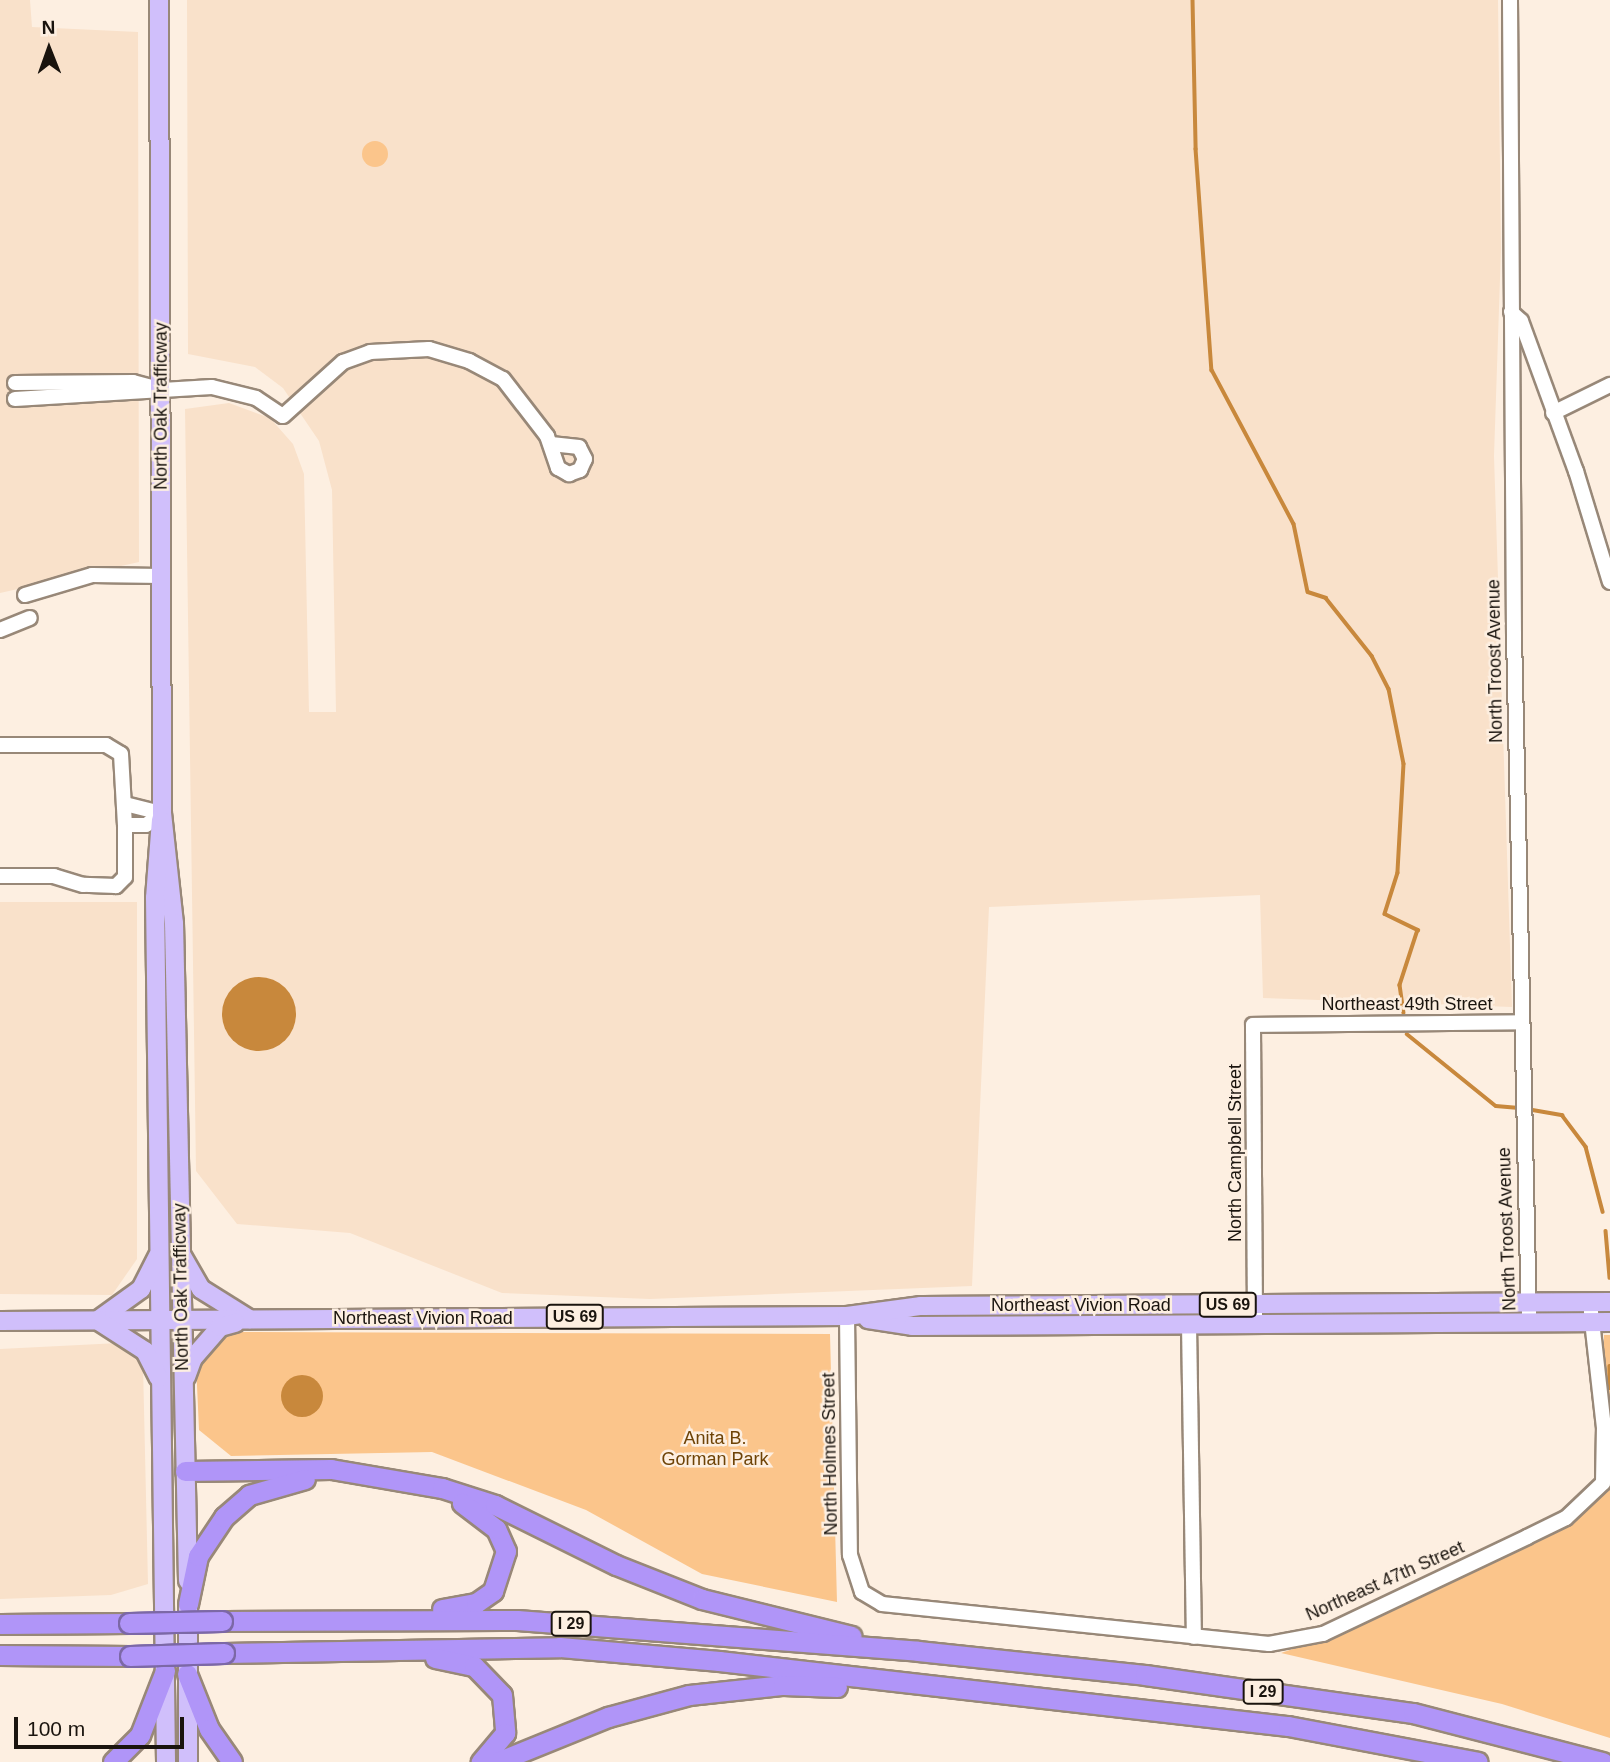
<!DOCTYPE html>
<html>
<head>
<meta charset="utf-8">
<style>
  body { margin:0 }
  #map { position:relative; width:1610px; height:1762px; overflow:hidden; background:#fdefe1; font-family:Arial,sans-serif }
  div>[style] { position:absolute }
  .built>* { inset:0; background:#f9e1ca }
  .green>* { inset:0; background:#fbc58b }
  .round { border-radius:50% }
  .water>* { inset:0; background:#c8883c }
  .stream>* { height:3.5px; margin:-1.75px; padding:0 1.75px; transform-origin:1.75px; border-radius:1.75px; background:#c8883c }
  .roads { filter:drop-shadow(2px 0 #988878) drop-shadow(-2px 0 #988878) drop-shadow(0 2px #988878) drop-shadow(0 -2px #988878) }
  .minor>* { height:14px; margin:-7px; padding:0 7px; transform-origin:7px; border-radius:7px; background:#fff }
  .major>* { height:18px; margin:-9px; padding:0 9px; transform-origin:9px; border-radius:9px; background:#d0bffb }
  .highway>* { height:19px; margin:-9.5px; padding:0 9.5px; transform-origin:9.5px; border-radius:9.5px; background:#b095f8 }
  .bridges { filter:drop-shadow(2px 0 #7c68a6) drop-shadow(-2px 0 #7c68a6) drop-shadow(0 2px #7c68a6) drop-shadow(0 -2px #7c68a6) }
  .highway-bridge>* { height:19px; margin:-9.5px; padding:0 9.5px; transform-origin:9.5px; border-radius:9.5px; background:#b095f8 }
  span { translate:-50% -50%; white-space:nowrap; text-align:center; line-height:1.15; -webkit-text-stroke:5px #fdefe1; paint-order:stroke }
  .shield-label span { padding:2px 5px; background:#fdefe1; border:2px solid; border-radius:5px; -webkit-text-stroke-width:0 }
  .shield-label { font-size:16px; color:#1a140e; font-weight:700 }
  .street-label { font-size:18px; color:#1a140e }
  .park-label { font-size:18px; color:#6e4306 }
  .north { position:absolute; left:14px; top:14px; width:70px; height:70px; -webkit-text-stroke:5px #fdefe1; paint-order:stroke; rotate:359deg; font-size:19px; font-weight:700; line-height:28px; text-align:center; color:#1a140e }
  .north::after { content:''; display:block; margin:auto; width:24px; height:32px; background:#1a140e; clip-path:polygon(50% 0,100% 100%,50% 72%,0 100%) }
  .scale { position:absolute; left:14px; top:1717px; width:170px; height:32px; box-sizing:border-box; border:4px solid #1a140e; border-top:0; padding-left:9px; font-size:21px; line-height:24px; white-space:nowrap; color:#1a140e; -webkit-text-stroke:5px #fdefe1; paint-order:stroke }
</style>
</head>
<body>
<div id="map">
  <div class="built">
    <i style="clip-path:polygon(0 0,30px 0,32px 27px,138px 32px,139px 562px,0 593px)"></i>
    <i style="clip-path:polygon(187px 0,1498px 0,1501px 249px,1494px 456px,1512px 1007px,1263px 998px,1260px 895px,989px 907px,972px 1286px,650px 1299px,502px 1293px,350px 1233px,237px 1224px,196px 1171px,185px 409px,229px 403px,270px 418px,293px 444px,304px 474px,309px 712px,336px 712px,332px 490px,319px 441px,283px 388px,255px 367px,188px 354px)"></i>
    <i style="clip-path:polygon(0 902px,137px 902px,137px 1259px,112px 1295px,0 1294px)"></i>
    <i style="clip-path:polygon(119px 1343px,143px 1365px,148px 1584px,111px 1595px,0 1599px,0 1349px)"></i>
  </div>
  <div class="green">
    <i class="round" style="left:362px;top:141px;width:26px;height:26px"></i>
    <i style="clip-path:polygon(219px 1332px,830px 1334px,837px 1602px,702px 1574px,586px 1510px,432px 1452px,231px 1456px,199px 1430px,196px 1363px)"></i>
    <i style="clip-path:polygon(1604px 1335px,1610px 1335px,1610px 1738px,1502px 1704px,1281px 1653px,1334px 1635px,1566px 1518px,1603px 1483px)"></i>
  </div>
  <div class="water">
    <i class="round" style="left:222px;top:977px;width:74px;height:74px"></i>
    <i class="round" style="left:281px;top:1375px;width:42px;height:42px"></i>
  </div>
  <div class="stream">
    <i style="left:1193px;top:0;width:149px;rotate:88.8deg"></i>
    <i style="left:1196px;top:149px;width:222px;rotate:85.9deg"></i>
    <i style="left:1212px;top:370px;width:174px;rotate:62deg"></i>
    <i style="left:1294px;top:524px;width:69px;rotate:78.4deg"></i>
    <i style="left:1308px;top:592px;width:19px;rotate:18deg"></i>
    <i style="left:1326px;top:598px;width:74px;rotate:51.6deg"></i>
    <i style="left:1372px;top:656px;width:37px;rotate:63deg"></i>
    <i style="left:1389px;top:689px;width:76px;rotate:78.7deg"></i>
    <i style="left:1404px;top:764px;width:109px;rotate:93.2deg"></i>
    <i style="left:1398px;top:873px;width:43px;rotate:107.6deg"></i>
    <i style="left:1385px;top:914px;width:37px;rotate:26deg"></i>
    <i style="left:1418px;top:930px;width:58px;rotate:108.1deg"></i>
    <i style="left:1400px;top:985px;width:28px;rotate:82deg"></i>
    <i style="left:1407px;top:1034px;width:114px;rotate:39deg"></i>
    <i style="left:1496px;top:1106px;width:23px;rotate:5deg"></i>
    <i style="left:1527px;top:1109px;width:36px;rotate:10deg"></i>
    <i style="left:1562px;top:1115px;width:40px;rotate:53deg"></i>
    <i style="left:1586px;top:1147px;width:67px;rotate:75.3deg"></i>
    <i style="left:1606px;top:1231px;width:47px;rotate:85.1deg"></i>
    <i style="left:1610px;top:1366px;width:22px;rotate:90deg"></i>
  </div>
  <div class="roads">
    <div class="minor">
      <i style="left:1510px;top:0;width:634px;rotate:89.64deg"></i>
      <i style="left:1514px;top:634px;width:688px;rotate:88.75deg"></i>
      <i style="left:1511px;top:312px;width:13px;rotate:42deg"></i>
      <i style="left:1521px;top:321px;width:160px;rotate:69.9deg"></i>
      <i style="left:1576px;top:471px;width:116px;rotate:73deg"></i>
      <i style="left:15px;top:383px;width:118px;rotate:-0.5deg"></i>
      <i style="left:133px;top:382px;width:28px;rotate:15deg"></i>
      <i style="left:15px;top:399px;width:197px;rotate:-3.5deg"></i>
      <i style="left:212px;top:387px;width:45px;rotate:14deg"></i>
      <i style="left:256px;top:398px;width:32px;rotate:34deg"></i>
      <i style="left:283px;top:416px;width:81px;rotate:-42deg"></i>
      <i style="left:343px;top:362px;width:29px;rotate:-20deg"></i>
      <i style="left:370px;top:352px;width:59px;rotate:-2.9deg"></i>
      <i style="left:429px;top:349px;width:42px;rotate:16.7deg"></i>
      <i style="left:469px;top:361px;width:38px;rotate:28deg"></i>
      <i style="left:503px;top:379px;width:72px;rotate:52.3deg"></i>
      <i style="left:547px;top:436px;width:34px;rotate:71deg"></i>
      <i style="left:558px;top:468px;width:13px;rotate:29deg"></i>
      <i style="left:569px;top:474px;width:12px;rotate:-20deg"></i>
      <i style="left:580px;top:470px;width:12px;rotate:-66deg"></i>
      <i style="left:585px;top:459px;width:13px;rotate:-117deg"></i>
      <i style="left:579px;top:447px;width:28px;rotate:-174deg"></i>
      <i style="left:1553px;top:413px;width:64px;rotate:-26.2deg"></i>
      <i style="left:25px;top:595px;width:70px;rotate:-16.6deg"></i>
      <i style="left:92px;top:575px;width:70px;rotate:0.8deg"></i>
      <i style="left:0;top:630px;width:32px;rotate:-22deg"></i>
      <i style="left:0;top:745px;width:106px"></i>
      <i style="left:106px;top:745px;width:17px;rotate:31deg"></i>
      <i style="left:121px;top:754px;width:71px;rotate:86.8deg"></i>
      <i style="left:125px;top:825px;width:52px;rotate:90deg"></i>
      <i style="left:125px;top:877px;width:13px;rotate:135deg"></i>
      <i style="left:116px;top:886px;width:33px;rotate:-178deg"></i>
      <i style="left:83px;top:885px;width:30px;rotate:-163deg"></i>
      <i style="left:54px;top:876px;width:54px;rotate:180deg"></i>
      <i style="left:125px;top:804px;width:38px;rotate:14deg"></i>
      <i style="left:125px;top:825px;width:21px"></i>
      <i style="left:146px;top:825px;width:20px;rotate:-37deg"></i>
      <i style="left:1255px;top:1315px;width:290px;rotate:-90.4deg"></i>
      <i style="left:1253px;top:1025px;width:267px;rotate:-0.6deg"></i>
      <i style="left:847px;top:1316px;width:239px;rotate:89.3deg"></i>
      <i style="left:850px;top:1555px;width:39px;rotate:72deg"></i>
      <i style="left:862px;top:1592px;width:23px;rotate:31deg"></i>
      <i style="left:882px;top:1604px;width:389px;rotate:5.9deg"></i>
      <i style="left:1269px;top:1644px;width:55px;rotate:-10.5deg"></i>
      <i style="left:1323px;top:1634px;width:226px;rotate:-25.4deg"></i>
      <i style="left:1527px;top:1537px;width:43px;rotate:-26deg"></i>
      <i style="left:1566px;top:1518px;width:51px;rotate:-43.4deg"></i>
      <i style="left:1603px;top:1483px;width:55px;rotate:-89deg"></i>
      <i style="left:1604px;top:1428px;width:117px;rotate:-96.4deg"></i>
      <i style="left:1189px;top:1324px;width:313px;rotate:89.1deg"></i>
    </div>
    <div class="major">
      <i style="left:159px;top:0;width:813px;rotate:89.79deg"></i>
      <i style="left:162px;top:813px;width:111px;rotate:83.8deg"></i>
      <i style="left:174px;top:923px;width:658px;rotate:88.78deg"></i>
      <i style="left:161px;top:820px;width:78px;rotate:94.4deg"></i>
      <i style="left:155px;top:898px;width:864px;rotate:89.27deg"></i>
      <i style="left:182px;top:1256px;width:38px;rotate:60deg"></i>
      <i style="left:201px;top:1289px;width:57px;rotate:32deg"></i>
      <i style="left:868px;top:1319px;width:46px;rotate:8.8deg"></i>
      <i style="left:913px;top:1326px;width:697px;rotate:-0.33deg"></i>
      <i style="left:98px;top:1320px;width:53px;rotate:-35.8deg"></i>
      <i style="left:141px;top:1289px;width:37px;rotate:-63deg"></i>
      <i style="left:0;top:1321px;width:847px;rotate:-0.34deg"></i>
      <i style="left:847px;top:1316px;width:75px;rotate:-7.7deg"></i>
      <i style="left:921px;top:1306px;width:689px;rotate:-0.33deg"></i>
      <i style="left:100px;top:1322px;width:54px;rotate:32.8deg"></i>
      <i style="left:145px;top:1351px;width:30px;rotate:63deg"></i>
      <i style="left:186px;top:1377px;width:20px;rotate:-70deg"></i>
      <i style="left:193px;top:1358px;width:41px;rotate:-48.9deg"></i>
      <i style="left:220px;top:1327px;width:16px;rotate:-15deg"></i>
      <i style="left:188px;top:1609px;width:153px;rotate:90deg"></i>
    </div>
    <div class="highway">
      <i style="left:185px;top:1471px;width:146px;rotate:-0.8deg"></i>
      <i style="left:331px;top:1469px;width:113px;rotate:9.7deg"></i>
      <i style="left:442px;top:1488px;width:56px;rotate:17.8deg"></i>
      <i style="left:495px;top:1505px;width:135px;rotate:26.4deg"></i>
      <i style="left:616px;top:1565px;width:92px;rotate:21.6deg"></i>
      <i style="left:702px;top:1599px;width:154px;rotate:13.9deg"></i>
      <i style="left:188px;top:1604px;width:49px;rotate:-78.2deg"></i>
      <i style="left:198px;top:1556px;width:47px;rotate:-56.3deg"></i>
      <i style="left:224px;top:1517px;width:33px;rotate:-41deg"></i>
      <i style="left:249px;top:1495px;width:58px;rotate:-15.9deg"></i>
      <i style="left:442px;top:1609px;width:35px;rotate:-10deg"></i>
      <i style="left:476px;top:1603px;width:21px;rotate:-35deg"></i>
      <i style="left:493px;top:1591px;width:42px;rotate:-72deg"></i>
      <i style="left:506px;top:1551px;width:24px;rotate:-114deg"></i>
      <i style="left:496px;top:1529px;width:43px;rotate:-142.6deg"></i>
      <i style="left:222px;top:1621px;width:295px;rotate:-0.2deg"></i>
      <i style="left:517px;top:1620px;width:402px;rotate:4.4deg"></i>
      <i style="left:918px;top:1651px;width:228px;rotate:6deg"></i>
      <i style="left:1145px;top:1675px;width:271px;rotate:8.1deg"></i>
      <i style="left:1413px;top:1713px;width:196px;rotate:14.5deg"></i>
      <i style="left:0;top:1624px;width:129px;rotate:-0.4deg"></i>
      <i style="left:224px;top:1653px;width:336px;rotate:-1deg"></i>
      <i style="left:560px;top:1647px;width:160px;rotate:5deg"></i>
      <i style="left:719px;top:1661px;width:573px;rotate:6.52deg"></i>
      <i style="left:1288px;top:1726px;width:193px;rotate:10.7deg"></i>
      <i style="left:0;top:1655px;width:130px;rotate:0.4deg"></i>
      <i style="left:435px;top:1658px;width:40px;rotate:12deg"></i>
      <i style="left:474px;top:1666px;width:40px;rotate:46deg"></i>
      <i style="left:502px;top:1695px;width:38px;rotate:85deg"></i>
      <i style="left:505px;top:1733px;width:38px;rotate:130deg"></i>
      <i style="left:187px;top:1674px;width:59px;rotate:68.2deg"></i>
      <i style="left:209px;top:1729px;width:40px;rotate:55.1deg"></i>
      <i style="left:113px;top:1762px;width:38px;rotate:-45deg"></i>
      <i style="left:140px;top:1735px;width:69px;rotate:-68.7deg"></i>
      <i style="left:497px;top:1762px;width:120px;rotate:-22.1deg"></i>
      <i style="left:608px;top:1717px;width:84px;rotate:-15.2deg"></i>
      <i style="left:689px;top:1695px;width:95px;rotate:-6.1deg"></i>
      <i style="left:783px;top:1685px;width:54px;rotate:2.1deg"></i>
    </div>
  </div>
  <div class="bridges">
    <div class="highway-bridge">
      <i style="left:129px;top:1623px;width:93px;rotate:-1.2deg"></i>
      <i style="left:130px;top:1656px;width:94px;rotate:-1.8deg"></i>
    </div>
  </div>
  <div class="shield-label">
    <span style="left:1228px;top:1305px">US 69</span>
    <span style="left:575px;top:1317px">US 69</span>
    <span style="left:571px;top:1624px">I 29</span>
    <span style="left:1263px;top:1692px">I 29</span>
  </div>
  <div class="street-label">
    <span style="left:161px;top:406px;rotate:-90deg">North Oak Trafficway</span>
    <span style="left:1495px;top:661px;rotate:-91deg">North Troost Avenue</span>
    <span style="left:1407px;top:1004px">Northeast 49th Street</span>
    <span style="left:1235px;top:1153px;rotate:-90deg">North Campbell Street</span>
    <span style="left:1507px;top:1229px;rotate:-92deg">North Troost Avenue</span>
    <span style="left:181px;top:1287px;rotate:-91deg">North Oak Trafficway</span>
    <span style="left:1081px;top:1305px">Northeast Vivion Road</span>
    <span style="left:423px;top:1318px">Northeast Vivion Road</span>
    <span style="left:830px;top:1454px;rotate:-91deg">North Holmes Street</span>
    <span style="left:1385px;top:1581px;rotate:-24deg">Northeast 47th Street</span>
  </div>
  <div class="park-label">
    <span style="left:715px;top:1449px">Anita B.<br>Gorman Park</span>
  </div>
  <div class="north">N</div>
  <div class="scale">100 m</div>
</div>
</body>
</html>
